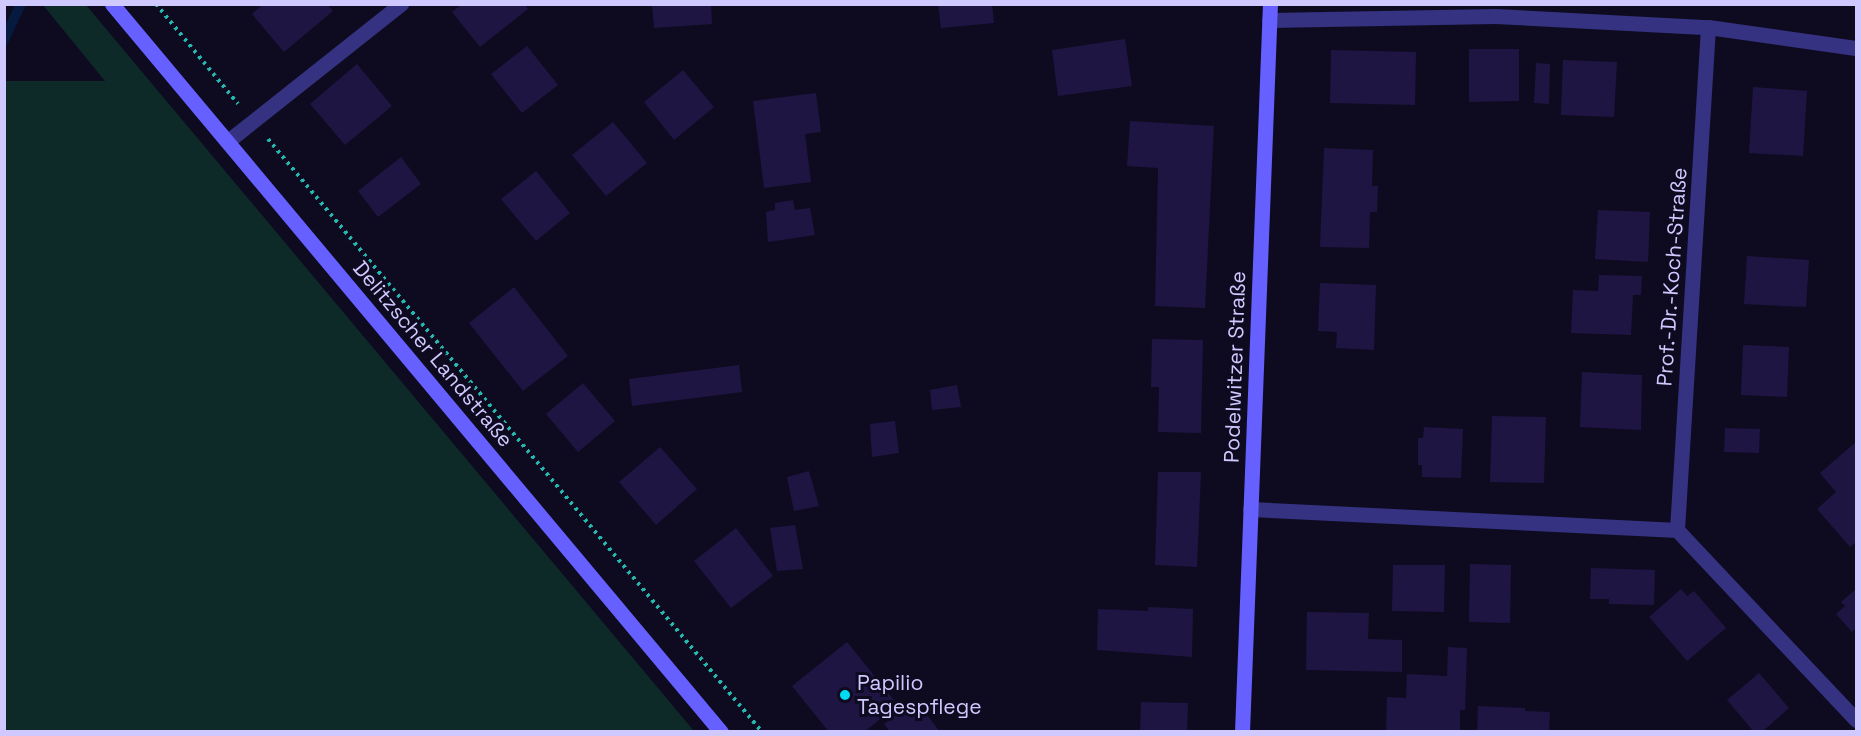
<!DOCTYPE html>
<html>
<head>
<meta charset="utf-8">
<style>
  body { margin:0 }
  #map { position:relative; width:1861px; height:736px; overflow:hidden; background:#0e0b20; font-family:"Space Grotesk",sans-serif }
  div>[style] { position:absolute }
  .green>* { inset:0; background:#0d2a29 }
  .stream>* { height:10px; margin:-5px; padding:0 5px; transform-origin:5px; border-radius:5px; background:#051a3e }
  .building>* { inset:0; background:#1f1542 }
  .path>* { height:4px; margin-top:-2px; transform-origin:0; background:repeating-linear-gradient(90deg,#24b8b0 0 3px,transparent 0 7.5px) }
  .street>* { height:15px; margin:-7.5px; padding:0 7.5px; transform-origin:7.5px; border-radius:7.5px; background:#353282 }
  .secondary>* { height:15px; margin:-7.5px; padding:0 7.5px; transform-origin:7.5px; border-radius:7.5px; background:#6560ff }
  .dots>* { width:16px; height:16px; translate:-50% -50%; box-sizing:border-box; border:3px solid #0e0b20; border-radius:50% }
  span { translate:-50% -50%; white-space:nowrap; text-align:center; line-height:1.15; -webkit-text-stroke:6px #0e0b20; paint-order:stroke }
  .street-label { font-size:21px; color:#d0c9ff }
  .poi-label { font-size:21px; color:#d0c9ff }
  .left { translate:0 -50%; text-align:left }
  .frame { position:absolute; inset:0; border:6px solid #d0c9ff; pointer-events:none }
</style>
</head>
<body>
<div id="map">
  <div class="green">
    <i style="clip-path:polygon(43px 5px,86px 5px,694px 731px,5px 731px,5px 81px,105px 81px)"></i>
  </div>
  <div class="stream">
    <i style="left:4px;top:40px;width:40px;rotate:-65deg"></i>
  </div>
  <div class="building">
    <i style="clip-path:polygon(263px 4px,327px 4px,333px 11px,284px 52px,252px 14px)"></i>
    <i style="clip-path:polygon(462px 4px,524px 4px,528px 9px,480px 47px,452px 12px)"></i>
    <i style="clip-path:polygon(652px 4px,711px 4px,712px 24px,654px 28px)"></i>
    <i style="clip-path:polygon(938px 4px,992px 4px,994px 23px,941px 28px)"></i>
    <i style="clip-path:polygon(1125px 39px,1132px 86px,1058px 96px,1052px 50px)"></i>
    <i style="clip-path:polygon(527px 46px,558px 85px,522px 113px,491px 74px)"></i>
    <i style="clip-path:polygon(1469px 49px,1519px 49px,1519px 101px,1469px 102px)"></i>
    <i style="clip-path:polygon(1331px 50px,1416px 52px,1415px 105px,1330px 103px)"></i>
    <i style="clip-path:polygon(1563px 60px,1617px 62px,1614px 117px,1561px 115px)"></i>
    <i style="clip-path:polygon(1536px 63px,1550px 64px,1549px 104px,1534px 103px)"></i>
    <i style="clip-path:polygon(357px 64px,392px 106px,345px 145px,310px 104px)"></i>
    <i style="clip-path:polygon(683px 70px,714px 107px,674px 140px,644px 102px)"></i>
    <i style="clip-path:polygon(1753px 87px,1807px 91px,1803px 156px,1749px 153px)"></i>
    <i style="clip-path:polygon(816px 93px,821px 132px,805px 134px,811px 182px,764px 188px,753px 101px)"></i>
    <i style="clip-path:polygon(1130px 121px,1214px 126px,1205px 308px,1155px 306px,1158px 168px,1127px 166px)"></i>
    <i style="clip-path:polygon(613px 122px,647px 163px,606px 196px,572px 155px)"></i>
    <i style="clip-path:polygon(1324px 148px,1373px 150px,1372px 186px,1378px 186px,1377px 212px,1370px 212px,1369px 248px,1320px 247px)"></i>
    <i style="clip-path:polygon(401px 157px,421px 184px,378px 217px,358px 191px)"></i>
    <i style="clip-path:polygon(536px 171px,570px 213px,536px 241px,501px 199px)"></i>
    <i style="clip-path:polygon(793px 200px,795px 210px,810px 208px,815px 235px,768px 242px,766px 212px,775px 210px,775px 203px)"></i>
    <i style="clip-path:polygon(1598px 210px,1650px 212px,1648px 262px,1595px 259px)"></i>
    <i style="clip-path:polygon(1747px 256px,1809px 260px,1806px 307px,1744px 304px)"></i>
    <i style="clip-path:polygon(1599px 275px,1642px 276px,1641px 295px,1633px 295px,1631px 335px,1571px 333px,1573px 290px,1598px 291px)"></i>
    <i style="clip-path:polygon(1320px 283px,1376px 285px,1374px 350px,1336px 348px,1337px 332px,1318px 331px)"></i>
    <i style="clip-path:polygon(514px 287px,568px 356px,523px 391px,469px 323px)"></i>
    <i style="clip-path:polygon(1152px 339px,1203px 340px,1201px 433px,1158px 432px,1159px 387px,1151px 387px)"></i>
    <i style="clip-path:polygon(1743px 345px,1789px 347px,1787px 397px,1741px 395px)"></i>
    <i style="clip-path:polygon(739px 365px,742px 392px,632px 406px,629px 379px)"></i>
    <i style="clip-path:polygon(1582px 372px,1642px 375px,1641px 430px,1580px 427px)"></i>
    <i style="clip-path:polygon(583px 383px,615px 421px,578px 452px,546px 414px)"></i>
    <i style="clip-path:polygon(957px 385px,961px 407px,932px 410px,930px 390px)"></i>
    <i style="clip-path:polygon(1492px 416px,1546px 417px,1544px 483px,1490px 482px)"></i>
    <i style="clip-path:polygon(895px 421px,899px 453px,872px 457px,870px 424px)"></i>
    <i style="clip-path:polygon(1424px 427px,1463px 429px,1461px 478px,1422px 477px,1422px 465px,1418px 465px,1418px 438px,1423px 438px)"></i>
    <i style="clip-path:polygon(1725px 428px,1760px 429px,1759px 453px,1724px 452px)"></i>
    <i style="clip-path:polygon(1856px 442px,1856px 542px,1850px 547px,1817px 509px,1836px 492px,1820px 473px)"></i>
    <i style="clip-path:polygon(660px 447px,697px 489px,656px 525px,619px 482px)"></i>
    <i style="clip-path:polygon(809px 471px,819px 506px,794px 511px,787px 477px)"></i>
    <i style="clip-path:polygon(1158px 472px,1201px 472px,1197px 567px,1155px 565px)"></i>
    <i style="clip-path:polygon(795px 525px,803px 569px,777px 571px,770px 528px)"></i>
    <i style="clip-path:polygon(736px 528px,773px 576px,731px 608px,694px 561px)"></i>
    <i style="clip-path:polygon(1470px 564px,1511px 565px,1510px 623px,1469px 622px)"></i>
    <i style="clip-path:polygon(1393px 565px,1445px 565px,1444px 612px,1392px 611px)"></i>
    <i style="clip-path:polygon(1591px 568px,1655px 570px,1654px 605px,1609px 604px,1609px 599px,1590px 599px)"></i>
    <i style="clip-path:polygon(1681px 589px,1687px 596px,1694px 591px,1726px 628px,1687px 661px,1649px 617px)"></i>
    <i style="clip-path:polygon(1856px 589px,1856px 628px,1852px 632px,1836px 614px,1845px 606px,1841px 602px)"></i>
    <i style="clip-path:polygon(1148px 607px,1193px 609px,1192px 657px,1097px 650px,1098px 609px,1148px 611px)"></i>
    <i style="clip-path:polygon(1307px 612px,1369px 613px,1368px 639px,1402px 640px,1402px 672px,1306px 670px)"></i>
    <i style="clip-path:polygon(847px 642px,898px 705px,864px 732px,829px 732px,792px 686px)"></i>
    <i style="clip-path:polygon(1448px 647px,1467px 648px,1465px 710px,1460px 710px,1460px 732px,1386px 732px,1387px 697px,1406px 698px,1407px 674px,1447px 676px)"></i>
    <i style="clip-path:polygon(1759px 673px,1789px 708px,1762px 732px,1754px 732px,1727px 700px)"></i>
    <i style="clip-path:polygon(916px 700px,940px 732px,890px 732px,884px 724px)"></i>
    <i style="clip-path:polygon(1141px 702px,1188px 703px,1187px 732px,1140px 732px)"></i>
    <i style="clip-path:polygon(1478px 706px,1525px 708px,1525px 711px,1550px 712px,1549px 732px,1477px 732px)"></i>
  </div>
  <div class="path">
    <i style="left:156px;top:4px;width:129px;rotate:50.6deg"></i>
    <i style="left:268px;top:139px;width:772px;rotate:50.2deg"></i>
  </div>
  <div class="street">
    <i style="left:1269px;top:20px;width:226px;rotate:-1deg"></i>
    <i style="left:1495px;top:16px;width:213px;rotate:3deg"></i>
    <i style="left:1708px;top:27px;width:149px;rotate:8.1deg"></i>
    <i style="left:1708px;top:27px;width:504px;rotate:93.53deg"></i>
    <i style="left:1677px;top:530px;width:261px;rotate:46.7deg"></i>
    <i style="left:228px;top:141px;width:221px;rotate:-38.4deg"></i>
    <i style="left:1250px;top:509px;width:428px;rotate:2.8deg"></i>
  </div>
  <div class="secondary">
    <i style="left:112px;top:4px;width:949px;rotate:50.09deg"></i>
    <i style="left:1242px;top:732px;width:729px;rotate:-87.8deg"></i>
  </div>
  <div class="dots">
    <i style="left:845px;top:695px;background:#00dbf4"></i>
  </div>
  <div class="street-label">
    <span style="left:1672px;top:277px;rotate:-86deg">Prof.-Dr.-Koch-Straße</span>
    <span style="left:433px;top:354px;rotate:50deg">Delitzscher Landstraße</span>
    <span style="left:1235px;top:367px;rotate:-88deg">Podelwitzer Straße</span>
  </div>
  <div class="poi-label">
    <span class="left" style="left:857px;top:695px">Papilio<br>Tagespflege</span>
  </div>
  <div class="frame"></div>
</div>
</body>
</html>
